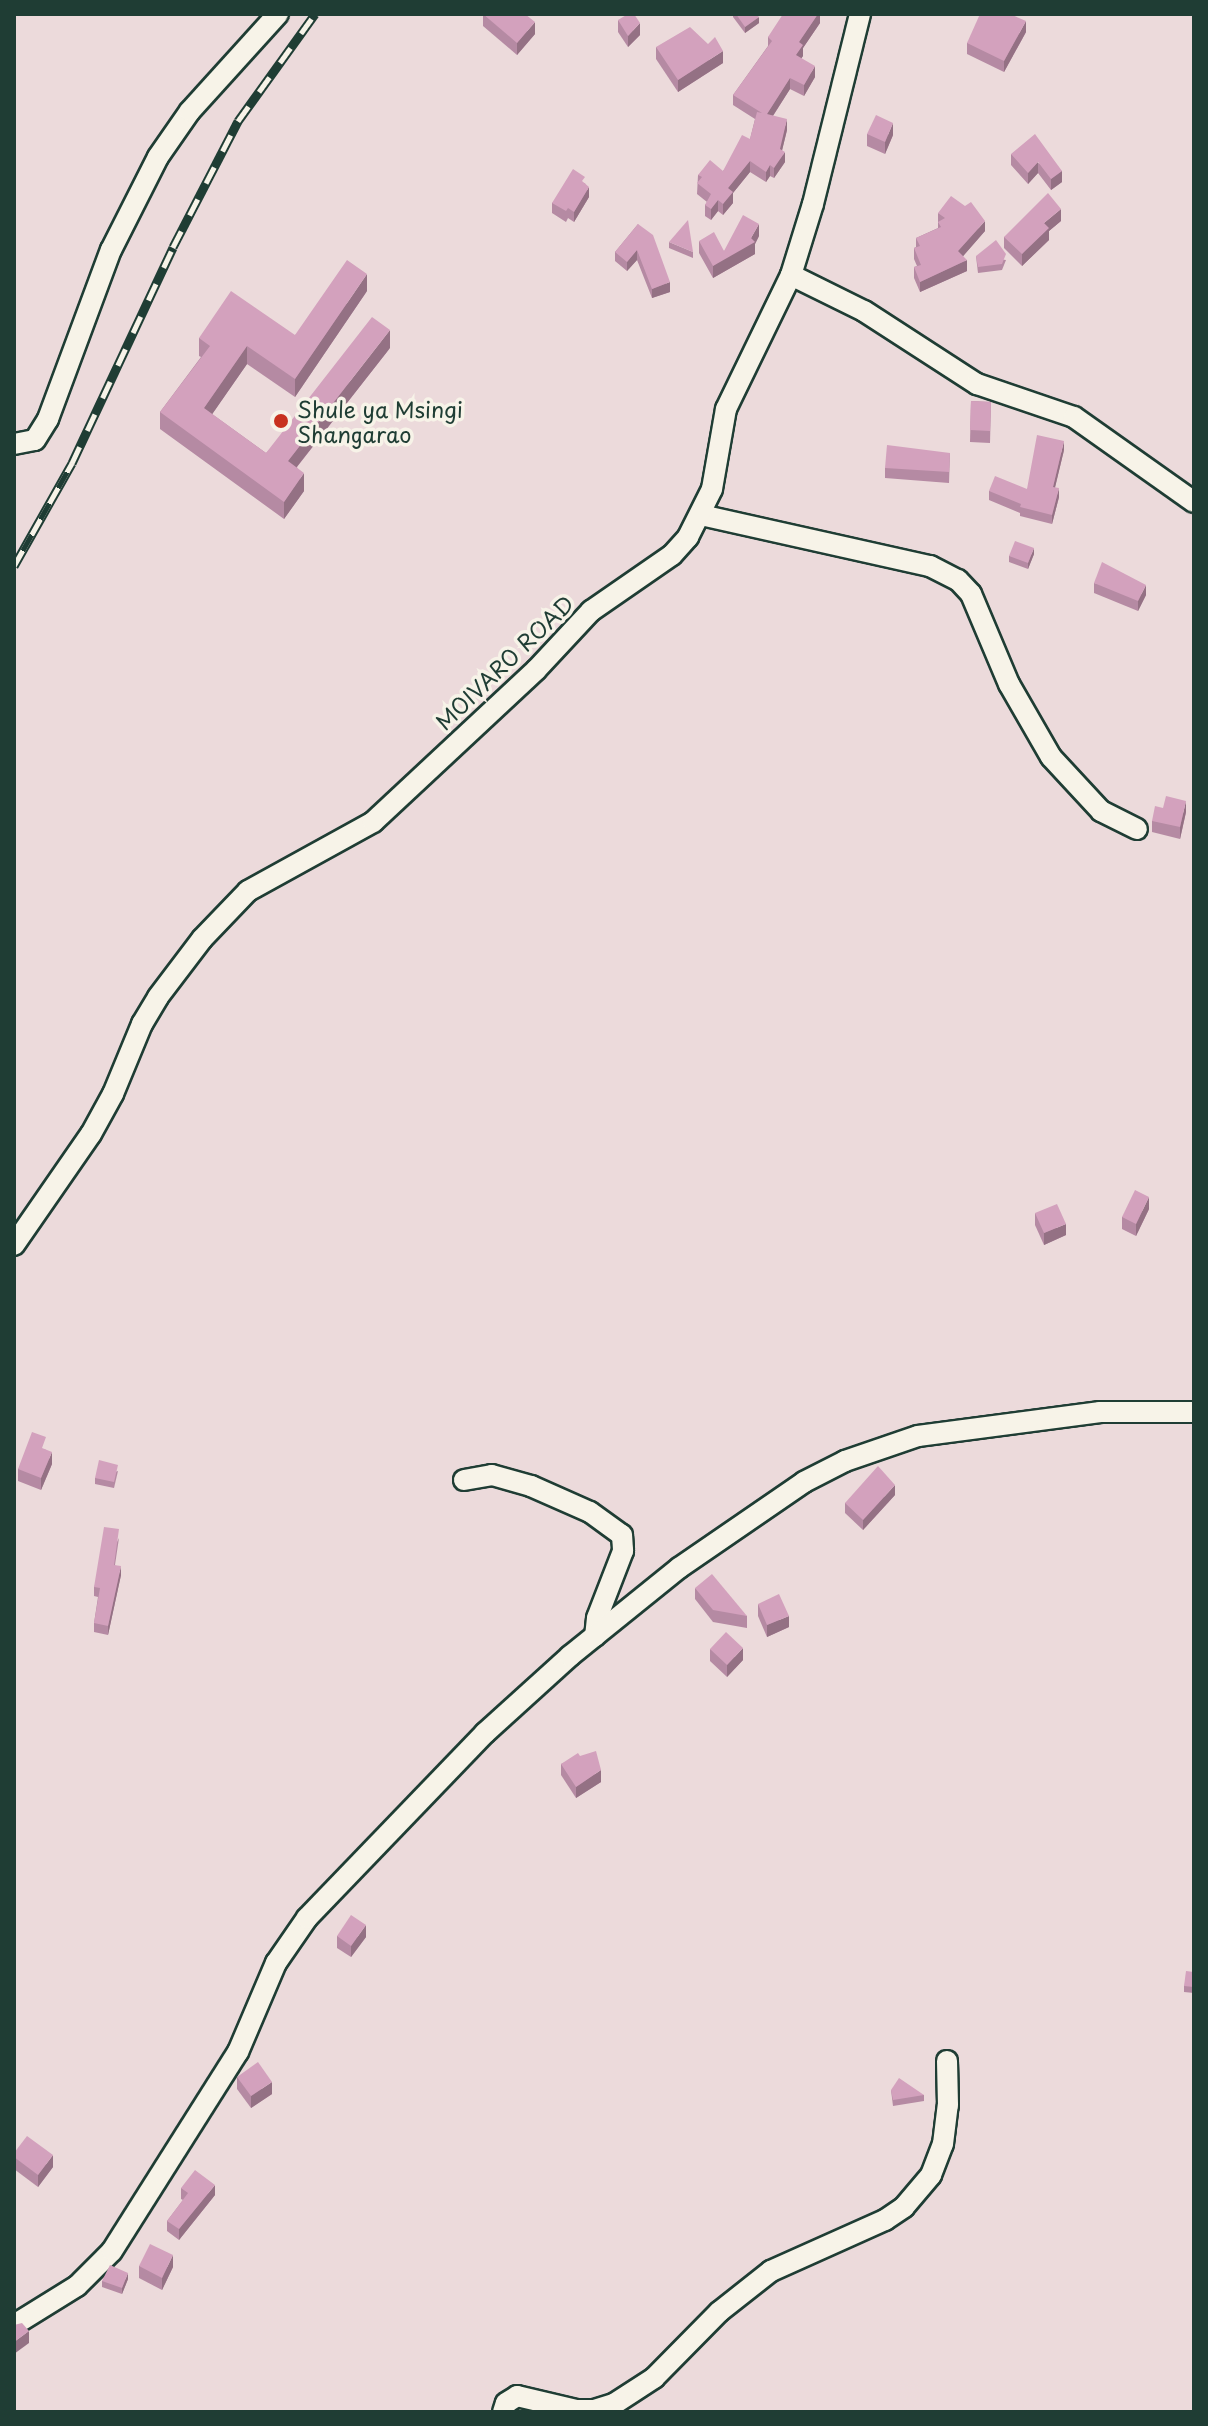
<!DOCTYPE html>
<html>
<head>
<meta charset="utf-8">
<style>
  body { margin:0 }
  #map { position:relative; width:1208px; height:2426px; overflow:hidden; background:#ecdadb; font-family:"Playpen Sans",sans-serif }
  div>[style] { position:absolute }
  .roads { filter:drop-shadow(2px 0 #1f3d34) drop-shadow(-2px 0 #1f3d34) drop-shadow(0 2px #1f3d34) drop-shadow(0 -2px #1f3d34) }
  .minor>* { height:20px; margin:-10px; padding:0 10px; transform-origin:10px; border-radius:10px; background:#f7f3e8 }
  .rail>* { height:9px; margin-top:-4.5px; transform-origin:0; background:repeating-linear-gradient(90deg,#f7f3e8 0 18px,#1f3d34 0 36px); box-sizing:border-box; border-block:2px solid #1f3d34 }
  .wall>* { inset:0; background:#b58aa3 }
  .shaded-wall>* { inset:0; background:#947184 }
  .building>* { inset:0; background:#d3a1bd }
  .dots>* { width:22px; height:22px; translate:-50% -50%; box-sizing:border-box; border:4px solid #f7f3e8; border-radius:50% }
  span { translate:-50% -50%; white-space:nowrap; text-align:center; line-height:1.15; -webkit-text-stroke:7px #f7f3e8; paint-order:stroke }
  .poi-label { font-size:22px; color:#1f3d34 }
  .left { translate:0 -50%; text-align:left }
  .street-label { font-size:22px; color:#1f3d34 }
  .frame { position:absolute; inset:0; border:16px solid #1f3d34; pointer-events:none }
</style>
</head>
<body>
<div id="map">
  <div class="roads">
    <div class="minor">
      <i style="left:791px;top:275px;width:81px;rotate:26.3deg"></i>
      <i style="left:864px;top:311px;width:135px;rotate:32.9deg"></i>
      <i style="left:977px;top:384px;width:102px;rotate:18.8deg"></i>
      <i style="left:1074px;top:417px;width:147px;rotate:35.3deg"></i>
      <i style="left:14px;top:444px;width:21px;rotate:-11deg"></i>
      <i style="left:35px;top:440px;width:25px;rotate:-58deg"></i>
      <i style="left:48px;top:419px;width:180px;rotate:-69.6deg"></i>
      <i style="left:111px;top:250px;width:104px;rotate:-63.2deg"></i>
      <i style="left:158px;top:157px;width:56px;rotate:-55.2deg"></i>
      <i style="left:190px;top:111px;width:131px;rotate:-47.8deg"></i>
      <i style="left:701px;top:515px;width:235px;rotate:12.6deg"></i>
      <i style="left:930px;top:566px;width:31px;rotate:27deg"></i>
      <i style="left:958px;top:580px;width:19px;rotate:47deg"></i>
      <i style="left:971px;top:594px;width:98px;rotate:67.1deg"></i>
      <i style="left:1009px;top:684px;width:84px;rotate:60.1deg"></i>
      <i style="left:1051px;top:757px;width:74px;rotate:47.2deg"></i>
      <i style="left:1101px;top:811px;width:40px;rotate:26.6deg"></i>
      <i style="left:14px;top:1245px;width:135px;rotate:-55.3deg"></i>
      <i style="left:91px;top:1134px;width:46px;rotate:-61.2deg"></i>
      <i style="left:113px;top:1094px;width:76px;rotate:-67.5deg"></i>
      <i style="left:142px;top:1024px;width:31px;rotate:-59deg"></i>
      <i style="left:158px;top:997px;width:73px;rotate:-52.8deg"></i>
      <i style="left:202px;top:939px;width:66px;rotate:-46.2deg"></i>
      <i style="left:248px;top:891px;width:143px;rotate:-28.9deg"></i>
      <i style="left:373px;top:822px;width:223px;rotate:-43deg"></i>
      <i style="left:536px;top:670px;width:81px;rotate:-47deg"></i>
      <i style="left:591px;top:611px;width:98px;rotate:-34.7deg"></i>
      <i style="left:672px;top:555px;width:24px;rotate:-48deg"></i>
      <i style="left:688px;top:537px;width:54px;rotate:-63.4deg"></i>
      <i style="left:712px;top:489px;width:81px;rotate:-80.1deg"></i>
      <i style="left:726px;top:409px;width:149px;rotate:-64.1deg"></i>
      <i style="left:791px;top:275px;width:74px;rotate:-72.8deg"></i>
      <i style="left:813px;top:204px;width:196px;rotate:-76.1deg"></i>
      <i style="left:464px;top:1480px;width:28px;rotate:-10deg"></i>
      <i style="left:492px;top:1475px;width:41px;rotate:15.8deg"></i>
      <i style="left:531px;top:1486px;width:64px;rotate:23.8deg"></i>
      <i style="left:590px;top:1512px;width:39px;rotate:36deg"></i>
      <i style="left:622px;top:1535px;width:16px;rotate:86deg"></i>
      <i style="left:623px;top:1551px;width:72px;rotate:111.2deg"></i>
      <i style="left:597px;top:1618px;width:18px;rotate:96deg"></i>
      <i style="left:14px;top:2325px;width:74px;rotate:-31.8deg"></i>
      <i style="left:77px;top:2286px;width:49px;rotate:-45deg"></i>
      <i style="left:112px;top:2251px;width:236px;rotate:-57.7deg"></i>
      <i style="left:238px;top:2052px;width:97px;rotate:-66.9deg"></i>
      <i style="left:276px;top:1963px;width:55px;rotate:-55.4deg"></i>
      <i style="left:307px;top:1918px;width:257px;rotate:-46.1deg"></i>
      <i style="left:485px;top:1733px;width:115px;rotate:-42.2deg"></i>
      <i style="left:570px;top:1656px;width:140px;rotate:-38.9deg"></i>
      <i style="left:679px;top:1568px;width:152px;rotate:-34.5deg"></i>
      <i style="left:804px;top:1482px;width:46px;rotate:-27.1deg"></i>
      <i style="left:845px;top:1461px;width:77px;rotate:-18.9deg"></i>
      <i style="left:918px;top:1436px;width:184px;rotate:-7.5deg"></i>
      <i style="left:1100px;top:1412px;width:94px"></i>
      <i style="left:503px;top:2412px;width:9px;rotate:-72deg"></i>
      <i style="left:506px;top:2403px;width:13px;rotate:-32deg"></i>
      <i style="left:517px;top:2396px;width:61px;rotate:13.3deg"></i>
      <i style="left:576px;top:2410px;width:18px"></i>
      <i style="left:594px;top:2410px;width:21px;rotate:-17deg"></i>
      <i style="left:614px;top:2404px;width:48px;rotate:-33deg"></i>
      <i style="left:654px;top:2378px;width:93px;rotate:-45.4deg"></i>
      <i style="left:719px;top:2312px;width:66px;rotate:-38.3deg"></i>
      <i style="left:771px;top:2271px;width:125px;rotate:-24.1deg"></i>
      <i style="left:885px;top:2220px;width:23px;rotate:-34deg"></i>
      <i style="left:904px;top:2207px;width:42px;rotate:-49.8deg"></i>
      <i style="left:931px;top:2175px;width:33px;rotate:-69deg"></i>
      <i style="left:943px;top:2144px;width:39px;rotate:-83deg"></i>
      <i style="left:948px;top:2105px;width:44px;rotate:-91.3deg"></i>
    </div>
  </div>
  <div class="rail">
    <i style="left:14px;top:566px;width:118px;rotate:-60.6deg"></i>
    <i style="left:72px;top:463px;width:238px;rotate:-64.9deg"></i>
    <i style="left:173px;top:247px;width:142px;rotate:-62.7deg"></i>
    <i style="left:238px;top:121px;width:132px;rotate:-54.3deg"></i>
  </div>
  <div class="wall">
    <i style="clip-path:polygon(483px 14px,535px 34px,517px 55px,483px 26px)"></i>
    <i style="clip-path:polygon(733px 14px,756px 14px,759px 23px,745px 33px,733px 17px)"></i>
    <i style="clip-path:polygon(820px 14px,820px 23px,803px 48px,803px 56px,801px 58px,815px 77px,804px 96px,790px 89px,773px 116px,787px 130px,782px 150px,785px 162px,774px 178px,770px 176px,766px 182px,750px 172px,733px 193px,733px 203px,723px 215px,718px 211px,711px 220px,705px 216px,705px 205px,707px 202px,697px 194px,698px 175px,723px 171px,750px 139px,755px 119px,733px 105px,733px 95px,768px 46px,768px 37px)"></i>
    <i style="clip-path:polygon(618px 20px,640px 35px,628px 47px,618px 32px)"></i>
    <i style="clip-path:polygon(1026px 32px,1004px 72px,967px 54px,967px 43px)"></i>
    <i style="clip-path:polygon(656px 47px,723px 63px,678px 92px,656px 59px)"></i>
    <i style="clip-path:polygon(867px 134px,893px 135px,885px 154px,867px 146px)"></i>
    <i style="clip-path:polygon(1011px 154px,1062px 171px,1062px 182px,1051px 190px,1038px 173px,1028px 184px,1011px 165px)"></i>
    <i style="clip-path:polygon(585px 183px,589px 197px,574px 222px,568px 218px,566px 222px,552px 213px,552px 203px)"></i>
    <i style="clip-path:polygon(938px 213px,985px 231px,963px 256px,967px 271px,920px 292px,914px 278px,914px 267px,917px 266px,914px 259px,914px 248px,916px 247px,916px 238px,938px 228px)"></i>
    <i style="clip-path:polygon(1061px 221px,1049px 231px,1049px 240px,1022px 266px,1004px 248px,1004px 237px)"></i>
    <i style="clip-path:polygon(638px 224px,670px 292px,652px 298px,637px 260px,627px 271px,615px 261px,615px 252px)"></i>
    <i style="clip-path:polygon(759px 236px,755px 244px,755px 254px,713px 278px,699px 253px,699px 241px,724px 251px)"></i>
    <i style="clip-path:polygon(669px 242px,693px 252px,693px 258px,669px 248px)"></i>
    <i style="clip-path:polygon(976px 256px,1006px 260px,1002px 270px,978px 273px)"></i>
    <i style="clip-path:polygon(367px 291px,295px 397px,247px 364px,212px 414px,266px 453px,390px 348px,297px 467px,304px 491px,284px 519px,160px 429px,160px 412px,201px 357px,199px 356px,199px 338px,295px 335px)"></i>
    <i style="clip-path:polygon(971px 401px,991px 402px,990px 443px,970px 442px)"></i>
    <i style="clip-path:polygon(1064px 450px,1055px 487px,1059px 497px,1052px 524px,1020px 516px,1020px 513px,989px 500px,989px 491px,1027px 489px)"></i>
    <i style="clip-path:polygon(950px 453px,949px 483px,885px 478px,885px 468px)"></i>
    <i style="clip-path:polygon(1034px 554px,1028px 569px,1009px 562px,1009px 556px)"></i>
    <i style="clip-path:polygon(1094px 583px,1146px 595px,1138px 611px,1094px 593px)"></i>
    <i style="clip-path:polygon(1186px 812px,1180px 839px,1152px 832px,1152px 821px)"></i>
    <i style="clip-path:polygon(1149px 1209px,1136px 1236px,1122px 1229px,1122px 1217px)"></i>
    <i style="clip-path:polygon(1035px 1213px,1066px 1235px,1044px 1245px,1035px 1225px)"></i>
    <i style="clip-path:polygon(45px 1449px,52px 1464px,41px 1490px,18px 1481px,18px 1469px)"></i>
    <i style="clip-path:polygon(118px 1471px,114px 1488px,95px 1484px,95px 1478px)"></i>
    <i style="clip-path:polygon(895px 1495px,863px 1530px,845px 1513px,845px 1503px)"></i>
    <i style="clip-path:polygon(119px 1538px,115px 1565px,121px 1575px,108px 1635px,94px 1632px,94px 1623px,98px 1597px,94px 1596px,94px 1587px)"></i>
    <i style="clip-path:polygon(695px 1588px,747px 1616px,747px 1628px,713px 1622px,695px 1599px)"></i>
    <i style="clip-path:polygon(758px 1604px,789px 1627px,767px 1637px,758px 1616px)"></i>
    <i style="clip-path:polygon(710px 1649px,743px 1660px,727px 1677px,710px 1661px)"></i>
    <i style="clip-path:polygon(580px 1756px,601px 1782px,576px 1798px,561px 1775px,561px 1764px)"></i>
    <i style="clip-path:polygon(337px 1936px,366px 1937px,351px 1957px,337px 1948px)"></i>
    <i style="clip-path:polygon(1194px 1972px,1194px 1993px,1184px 1992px,1184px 1986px)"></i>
    <i style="clip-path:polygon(237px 2077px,272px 2094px,251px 2108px,237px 2089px)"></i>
    <i style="clip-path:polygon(891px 2090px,924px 2095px,924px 2101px,893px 2106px)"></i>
    <i style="clip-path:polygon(14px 2153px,53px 2167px,38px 2187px,14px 2169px)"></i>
    <i style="clip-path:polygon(181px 2188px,215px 2195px,179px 2240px,167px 2231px,167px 2221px,183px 2200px,181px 2199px)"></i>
    <i style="clip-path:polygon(139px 2266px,173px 2267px,162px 2290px,139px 2278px)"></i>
    <i style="clip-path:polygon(128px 2279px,122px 2294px,102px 2287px,102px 2281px)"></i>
  </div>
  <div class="shaded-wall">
    <i style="clip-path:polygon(818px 14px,820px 14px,820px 23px,803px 48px,803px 56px,796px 66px,796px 55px,799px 42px)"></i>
    <i style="clip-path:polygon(759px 17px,759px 23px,745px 33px,745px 27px)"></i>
    <i style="clip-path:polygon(1026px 21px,1026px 32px,1004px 72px,1004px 61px)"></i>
    <i style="clip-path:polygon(535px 22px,535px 34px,517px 55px,517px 43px)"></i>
    <i style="clip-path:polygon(640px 23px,640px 35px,628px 47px,628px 36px)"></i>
    <i style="clip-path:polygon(723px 51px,723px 63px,678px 92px,678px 80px)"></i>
    <i style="clip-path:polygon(815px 66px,815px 77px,804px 96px,804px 85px)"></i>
    <i style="clip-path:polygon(790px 78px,790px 89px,767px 125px,767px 114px)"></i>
    <i style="clip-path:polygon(787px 119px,787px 130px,780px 159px,785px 152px,785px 162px,774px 178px,774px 168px)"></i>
    <i style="clip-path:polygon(893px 123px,893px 135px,885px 154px,885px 142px)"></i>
    <i style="clip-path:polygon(750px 161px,750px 172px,733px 193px,733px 203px,723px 215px,723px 204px,728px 188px)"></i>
    <i style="clip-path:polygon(1038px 162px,1038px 173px,1028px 184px,1028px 173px)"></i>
    <i style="clip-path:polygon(770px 165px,770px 176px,766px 182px,766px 172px)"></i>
    <i style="clip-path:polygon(1062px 171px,1062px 182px,1051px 190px,1051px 179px)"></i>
    <i style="clip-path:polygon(589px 187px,589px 197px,574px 222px,574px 212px)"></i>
    <i style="clip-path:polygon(718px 200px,718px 211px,711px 220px,711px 209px)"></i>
    <i style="clip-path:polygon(1061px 209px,1061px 221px,1049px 231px,1049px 240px,1022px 266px,1022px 254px,1044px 223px)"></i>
    <i style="clip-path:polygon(985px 221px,985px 231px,958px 262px,958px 251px)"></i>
    <i style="clip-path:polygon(759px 224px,759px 236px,755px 244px,755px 254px,713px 278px,713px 266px,751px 238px)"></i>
    <i style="clip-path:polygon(637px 250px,637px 260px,627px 271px,627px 262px)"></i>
    <i style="clip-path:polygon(967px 260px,967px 271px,920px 292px,920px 282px)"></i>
    <i style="clip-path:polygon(367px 274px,367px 291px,295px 397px,295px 379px)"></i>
    <i style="clip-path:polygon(670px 282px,670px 292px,652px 298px,652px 289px)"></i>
    <i style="clip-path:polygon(390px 330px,390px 348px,288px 478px,288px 461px)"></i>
    <i style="clip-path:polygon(247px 346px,247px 364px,204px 426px,204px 408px)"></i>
    <i style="clip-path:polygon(1064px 441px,1064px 450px,1053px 496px,1053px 487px)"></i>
    <i style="clip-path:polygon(304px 473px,304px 491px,284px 519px,284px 502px)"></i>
    <i style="clip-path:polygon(1059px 488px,1059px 497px,1052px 524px,1052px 515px)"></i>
    <i style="clip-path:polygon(1034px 548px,1034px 554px,1028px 569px,1028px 563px)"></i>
    <i style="clip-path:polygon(1146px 585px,1146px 595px,1138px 611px,1138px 601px)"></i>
    <i style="clip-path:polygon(1186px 801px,1186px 812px,1180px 839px,1180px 827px)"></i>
    <i style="clip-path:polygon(1149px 1197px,1149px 1209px,1136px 1236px,1136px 1224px)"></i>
    <i style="clip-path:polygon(1066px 1224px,1066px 1235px,1044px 1245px,1044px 1233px)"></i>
    <i style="clip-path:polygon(52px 1452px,52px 1464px,41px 1490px,41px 1478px)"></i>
    <i style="clip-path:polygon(895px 1485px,895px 1495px,863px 1530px,863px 1520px)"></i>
    <i style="clip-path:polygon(121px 1566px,121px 1575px,108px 1635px,108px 1626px)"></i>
    <i style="clip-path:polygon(789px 1616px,789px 1627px,767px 1637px,767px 1625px)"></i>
    <i style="clip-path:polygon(743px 1648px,743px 1660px,727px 1677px,727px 1665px)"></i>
    <i style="clip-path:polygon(601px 1770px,601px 1782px,576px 1798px,576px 1787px)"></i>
    <i style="clip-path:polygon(366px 1925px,366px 1937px,351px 1957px,351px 1946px)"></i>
    <i style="clip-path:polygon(272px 2082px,272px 2094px,251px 2108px,251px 2096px)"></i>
    <i style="clip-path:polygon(53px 2155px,53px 2167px,38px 2187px,38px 2175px)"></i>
    <i style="clip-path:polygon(215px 2185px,215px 2195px,179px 2240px,179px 2229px)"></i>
    <i style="clip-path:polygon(173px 2255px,173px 2267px,162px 2290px,162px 2278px)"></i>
    <i style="clip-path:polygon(128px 2273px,128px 2279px,122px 2294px,122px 2288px)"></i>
    <i style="clip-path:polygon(29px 2331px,29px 2343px,14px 2354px,14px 2342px)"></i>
  </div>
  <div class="building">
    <i style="clip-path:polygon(483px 14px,525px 14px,535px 22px,517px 43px)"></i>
    <i style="clip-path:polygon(628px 14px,634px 14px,640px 23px,628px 36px,618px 20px)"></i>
    <i style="clip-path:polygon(736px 14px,756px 14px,759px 17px,745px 27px)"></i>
    <i style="clip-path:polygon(783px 14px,818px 14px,799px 42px,803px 45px,796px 55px,815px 66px,804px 85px,790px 78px,767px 114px,787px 119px,780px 149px,785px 152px,774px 168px,770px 165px,766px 172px,750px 161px,728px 188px,733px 192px,723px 204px,718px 200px,711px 209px,705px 205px,711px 194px,697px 183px,702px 177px,698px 175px,710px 160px,723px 171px,742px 135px,750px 139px,757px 112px,762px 113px,733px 95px,772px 41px,768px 37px)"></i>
    <i style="clip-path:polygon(980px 14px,1010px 14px,1026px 21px,1004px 61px,967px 43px)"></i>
    <i style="clip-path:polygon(690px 27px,708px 44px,715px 37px,723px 51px,678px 80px,656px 47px)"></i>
    <i style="clip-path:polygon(876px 115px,893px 123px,885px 142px,867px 134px)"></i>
    <i style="clip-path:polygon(1035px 134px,1062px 171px,1051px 179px,1038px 162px,1028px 173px,1011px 154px)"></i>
    <i style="clip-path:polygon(573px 169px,585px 177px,582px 181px,589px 187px,574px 212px,568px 208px,566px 211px,552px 203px)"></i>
    <i style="clip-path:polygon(1048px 193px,1061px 209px,1044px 223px,1049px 228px,1022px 254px,1004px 237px)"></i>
    <i style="clip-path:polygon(951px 196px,965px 206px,971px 202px,985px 221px,958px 251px,967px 260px,920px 282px,914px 267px,921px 265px,914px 248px,920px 246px,916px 238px,941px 227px,938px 222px,945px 218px,938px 213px)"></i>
    <i style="clip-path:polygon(743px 215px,759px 224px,751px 238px,755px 242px,713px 266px,699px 241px,714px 232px,724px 251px)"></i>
    <i style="clip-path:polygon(688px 220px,693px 252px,669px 242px)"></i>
    <i style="clip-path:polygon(638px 224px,653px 235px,670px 282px,652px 289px,637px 250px,627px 262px,615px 252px)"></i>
    <i style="clip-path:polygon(996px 240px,1006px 254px,1002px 264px,978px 267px,976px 256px)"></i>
    <i style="clip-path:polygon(347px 260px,367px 274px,295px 379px,247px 346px,204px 408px,266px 453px,372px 317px,390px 330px,288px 461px,304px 473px,284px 502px,160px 412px,210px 346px,199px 338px,231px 291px,295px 335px)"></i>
    <i style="clip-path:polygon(971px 401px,991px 402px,990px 431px,970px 430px)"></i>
    <i style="clip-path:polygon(1037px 435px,1064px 441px,1053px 487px,1059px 488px,1052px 515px,1020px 507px,1021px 504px,989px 491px,995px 476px,1027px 489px)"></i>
    <i style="clip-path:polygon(887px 445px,950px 453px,949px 472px,885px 468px)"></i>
    <i style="clip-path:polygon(1015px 541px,1034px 548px,1028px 563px,1009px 556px)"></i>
    <i style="clip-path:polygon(1102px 562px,1146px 585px,1138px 601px,1094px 583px)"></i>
    <i style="clip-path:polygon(1166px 796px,1186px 801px,1180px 827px,1152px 821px,1155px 806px,1163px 808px)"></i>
    <i style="clip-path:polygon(1135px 1190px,1149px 1197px,1136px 1224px,1122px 1217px)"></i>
    <i style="clip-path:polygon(1057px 1204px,1066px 1224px,1044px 1233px,1035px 1213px)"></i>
    <i style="clip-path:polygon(32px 1432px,46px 1437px,42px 1448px,52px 1452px,41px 1478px,18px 1469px)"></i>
    <i style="clip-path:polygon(99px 1460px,118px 1465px,114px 1482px,95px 1478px)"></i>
    <i style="clip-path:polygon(878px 1466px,895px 1485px,863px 1520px,845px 1503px)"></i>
    <i style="clip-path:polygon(104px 1527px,119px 1529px,114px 1565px,121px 1566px,108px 1626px,94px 1623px,100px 1588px,94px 1587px)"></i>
    <i style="clip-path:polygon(712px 1574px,747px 1616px,713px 1610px,695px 1588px)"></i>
    <i style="clip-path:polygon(779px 1594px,789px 1616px,767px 1625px,758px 1604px)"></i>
    <i style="clip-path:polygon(726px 1632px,743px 1648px,727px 1665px,710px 1649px)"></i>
    <i style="clip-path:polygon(596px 1751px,601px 1770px,576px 1787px,561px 1764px,578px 1753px,580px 1756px)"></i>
    <i style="clip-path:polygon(351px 1915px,366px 1925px,351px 1946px,337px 1936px)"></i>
    <i style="clip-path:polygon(1186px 1971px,1194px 1972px,1194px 1987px,1184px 1986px)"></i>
    <i style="clip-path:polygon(258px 2062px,272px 2082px,251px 2096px,237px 2077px)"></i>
    <i style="clip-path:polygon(899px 2078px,924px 2095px,893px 2100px,891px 2090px)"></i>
    <i style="clip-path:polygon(27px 2136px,53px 2155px,38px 2175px,14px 2157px,14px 2153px)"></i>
    <i style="clip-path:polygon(195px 2170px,215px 2185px,179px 2229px,167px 2221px,188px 2193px,181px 2188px)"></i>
    <i style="clip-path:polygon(150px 2244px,173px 2255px,162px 2278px,139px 2266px)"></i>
    <i style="clip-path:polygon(110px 2265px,128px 2273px,122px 2288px,102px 2281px)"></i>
    <i style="clip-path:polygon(22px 2323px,29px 2331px,14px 2342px,14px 2325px)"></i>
  </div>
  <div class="dots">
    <i style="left:281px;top:421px;background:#c8321e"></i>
  </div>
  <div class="poi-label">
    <span class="left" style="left:297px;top:421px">Shule ya Msingi<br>Shangarao</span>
  </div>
  <div class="street-label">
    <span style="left:504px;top:662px;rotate:-44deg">MOIVARO ROAD</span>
  </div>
  <div class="frame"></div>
</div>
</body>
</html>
